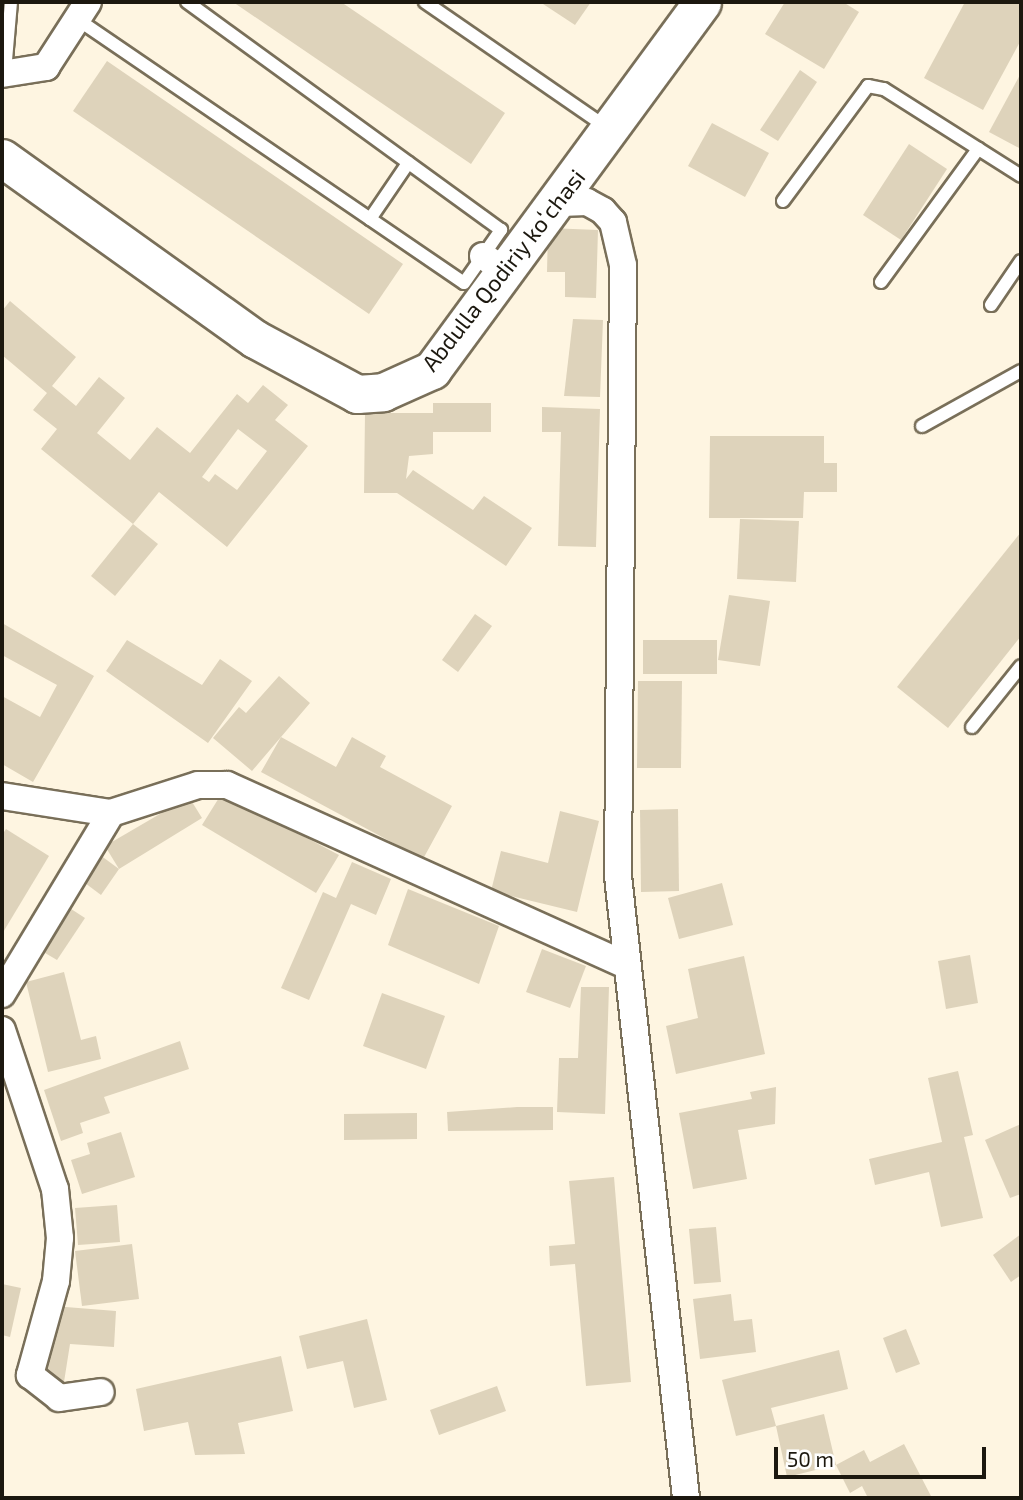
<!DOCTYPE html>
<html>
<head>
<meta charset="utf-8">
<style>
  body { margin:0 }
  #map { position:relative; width:1023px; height:1500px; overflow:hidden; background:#fef5e1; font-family:"Exo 2",sans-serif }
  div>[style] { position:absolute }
  .building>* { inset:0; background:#ded3bb }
  .roads { filter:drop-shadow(2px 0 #796f59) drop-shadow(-2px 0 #796f59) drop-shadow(0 2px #796f59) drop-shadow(0 -2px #796f59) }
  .lane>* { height:12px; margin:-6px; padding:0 6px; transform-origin:6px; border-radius:6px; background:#fff }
  .street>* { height:26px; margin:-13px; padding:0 13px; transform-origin:13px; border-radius:13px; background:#fff }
  .secondary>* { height:37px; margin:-18.5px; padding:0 18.5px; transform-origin:18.5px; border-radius:18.5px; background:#fff }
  span { translate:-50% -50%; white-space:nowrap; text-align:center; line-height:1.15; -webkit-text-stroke:5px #fff; paint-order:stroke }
  .street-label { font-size:23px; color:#1c180f }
  .frame { position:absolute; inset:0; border:4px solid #1c180f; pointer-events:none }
  .scale { position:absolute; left:774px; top:1447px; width:212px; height:32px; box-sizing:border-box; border:4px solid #1c180f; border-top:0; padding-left:9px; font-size:21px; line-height:24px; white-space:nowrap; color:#1c180f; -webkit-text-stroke:5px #fff; paint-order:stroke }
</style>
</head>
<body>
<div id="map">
  <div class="building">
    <i style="clip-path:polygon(233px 2px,341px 2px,505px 113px,471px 164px)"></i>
    <i style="clip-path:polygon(540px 2px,591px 2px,575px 25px)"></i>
    <i style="clip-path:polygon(785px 2px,843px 2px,859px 12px,824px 69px,765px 34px)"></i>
    <i style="clip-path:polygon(965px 2px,1021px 2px,1021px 40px,983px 110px,924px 78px)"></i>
    <i style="clip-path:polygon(107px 61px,403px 264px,369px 314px,73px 111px)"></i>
    <i style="clip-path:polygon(800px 70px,817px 82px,778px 141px,760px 130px)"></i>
    <i style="clip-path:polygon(1021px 73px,1021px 149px,989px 132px)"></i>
    <i style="clip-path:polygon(712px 123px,769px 153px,745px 197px,688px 166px)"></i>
    <i style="clip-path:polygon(909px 144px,947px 169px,901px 240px,863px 215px)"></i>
    <i style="clip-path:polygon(548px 228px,598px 230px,596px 298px,565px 297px,565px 272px,547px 272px)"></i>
    <i style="clip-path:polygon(evenodd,10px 301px,76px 357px,52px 386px,76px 406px,99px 377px,125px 398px,97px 433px,130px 460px,157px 427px,190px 453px,237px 394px,248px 403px,263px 385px,288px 405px,275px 420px,308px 446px,227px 547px,159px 492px,133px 524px,41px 449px,57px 429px,33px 410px,47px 393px,2px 355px,2px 311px,10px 301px,238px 429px,267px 451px,237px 490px,215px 474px,209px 482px,202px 477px,238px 429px)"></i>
    <i style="clip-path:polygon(573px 319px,603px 320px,600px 397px,564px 396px)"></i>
    <i style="clip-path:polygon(433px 403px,491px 403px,491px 432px,433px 432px,433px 454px,409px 456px,406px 479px,413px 470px,473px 510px,484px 496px,532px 528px,506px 566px,397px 493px,364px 493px,365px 413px,433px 413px)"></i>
    <i style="clip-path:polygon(542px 407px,600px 409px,596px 547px,558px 546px,561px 432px,542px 432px)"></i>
    <i style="clip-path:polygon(710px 436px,824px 436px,824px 463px,837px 463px,837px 492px,804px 492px,803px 518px,709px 518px)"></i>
    <i style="clip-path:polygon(740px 519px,799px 521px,796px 582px,737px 579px)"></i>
    <i style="clip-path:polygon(133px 524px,158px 544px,115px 596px,91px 576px)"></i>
    <i style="clip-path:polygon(1021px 532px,1021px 636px,948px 728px,897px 687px)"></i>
    <i style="clip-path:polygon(729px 595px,770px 601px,760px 666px,718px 660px)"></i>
    <i style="clip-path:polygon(475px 614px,492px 626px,458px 672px,442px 660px)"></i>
    <i style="clip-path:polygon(2px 623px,94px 676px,33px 782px,2px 764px,2px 696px,40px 717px,57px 685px,2px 655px)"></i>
    <i style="clip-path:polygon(127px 640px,202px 685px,220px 659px,252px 681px,208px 743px,106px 671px)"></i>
    <i style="clip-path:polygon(643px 640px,717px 640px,717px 674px,643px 674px)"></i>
    <i style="clip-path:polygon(279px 676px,310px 703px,252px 771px,213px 738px,239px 707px,246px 713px)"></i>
    <i style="clip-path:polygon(638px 681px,682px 681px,681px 768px,637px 768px)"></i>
    <i style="clip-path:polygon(281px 737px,336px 767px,352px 737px,386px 756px,380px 767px,452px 806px,423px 859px,261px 772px)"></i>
    <i style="clip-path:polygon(222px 793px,339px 855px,316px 893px,202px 825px)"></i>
    <i style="clip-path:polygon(189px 797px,202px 818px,119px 869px,105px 846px)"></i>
    <i style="clip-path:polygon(678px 809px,679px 891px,641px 892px,640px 810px)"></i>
    <i style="clip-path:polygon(560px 811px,599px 821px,577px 912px,491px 891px,501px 851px,548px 863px)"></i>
    <i style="clip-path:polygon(6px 829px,49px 856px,2px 934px,2px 835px)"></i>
    <i style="clip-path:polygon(100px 855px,119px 869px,101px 895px,81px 880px)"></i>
    <i style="clip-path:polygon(352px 862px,391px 879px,376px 915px,351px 904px,309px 1000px,281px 988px,323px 892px,336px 898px)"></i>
    <i style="clip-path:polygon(722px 883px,733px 925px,679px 939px,668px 898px)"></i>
    <i style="clip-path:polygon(408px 889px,499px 926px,479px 984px,388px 945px)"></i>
    <i style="clip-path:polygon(68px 907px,85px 918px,57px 960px,40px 950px)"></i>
    <i style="clip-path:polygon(542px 949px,586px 966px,570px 1008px,526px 992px)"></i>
    <i style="clip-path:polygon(970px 955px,978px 1003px,946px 1009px,938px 961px)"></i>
    <i style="clip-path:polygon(744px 956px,765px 1054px,676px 1074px,666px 1026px,698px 1018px,688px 969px)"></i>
    <i style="clip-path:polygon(64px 972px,81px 1040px,96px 1036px,101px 1059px,48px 1072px,26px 982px)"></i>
    <i style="clip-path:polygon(581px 987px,609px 987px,605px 1114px,557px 1112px,559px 1058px,578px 1058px)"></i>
    <i style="clip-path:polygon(382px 993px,445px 1016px,426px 1069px,363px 1046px)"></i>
    <i style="clip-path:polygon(180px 1041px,189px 1069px,104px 1097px,110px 1113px,80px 1123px,83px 1133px,61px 1141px,44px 1090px)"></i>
    <i style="clip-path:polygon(958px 1071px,973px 1135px,964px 1137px,983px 1218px,941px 1227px,929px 1172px,875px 1185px,869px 1159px,942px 1142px,928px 1078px)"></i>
    <i style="clip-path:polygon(776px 1087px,775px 1124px,738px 1130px,747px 1179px,693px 1189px,679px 1113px,752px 1099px,750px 1092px)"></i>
    <i style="clip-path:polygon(517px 1107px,553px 1107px,553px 1130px,448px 1131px,447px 1112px)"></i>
    <i style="clip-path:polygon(417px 1113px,417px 1139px,344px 1140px,344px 1114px)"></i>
    <i style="clip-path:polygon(1021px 1124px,1021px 1194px,1010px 1198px,985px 1140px)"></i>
    <i style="clip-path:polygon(121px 1132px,135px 1177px,82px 1194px,71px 1160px,90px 1154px,87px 1143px)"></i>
    <i style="clip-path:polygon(614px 1177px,631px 1382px,586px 1386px,575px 1264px,550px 1266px,549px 1246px,575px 1244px,569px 1181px)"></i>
    <i style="clip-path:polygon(117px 1205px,120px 1242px,78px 1245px,75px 1208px)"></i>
    <i style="clip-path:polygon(716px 1227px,721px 1282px,694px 1284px,689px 1229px)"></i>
    <i style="clip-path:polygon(1021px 1234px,1021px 1275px,1011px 1282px,993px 1255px)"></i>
    <i style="clip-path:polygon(132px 1244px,139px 1299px,82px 1306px,75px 1251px)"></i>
    <i style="clip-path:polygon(2px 1284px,21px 1288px,10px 1337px,2px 1335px)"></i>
    <i style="clip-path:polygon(731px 1294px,734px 1321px,752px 1319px,756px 1352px,700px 1359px,693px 1299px)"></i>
    <i style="clip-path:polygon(53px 1306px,116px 1311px,114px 1347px,70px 1344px,64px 1382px,37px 1369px)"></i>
    <i style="clip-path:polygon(367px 1319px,387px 1400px,354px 1408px,343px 1361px,307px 1369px,299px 1336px)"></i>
    <i style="clip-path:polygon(906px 1329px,920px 1364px,896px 1373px,883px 1338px)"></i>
    <i style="clip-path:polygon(839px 1350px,848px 1389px,771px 1408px,776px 1426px,736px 1436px,722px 1380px)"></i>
    <i style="clip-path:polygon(281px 1356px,293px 1411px,238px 1423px,245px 1454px,195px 1455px,188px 1422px,144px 1431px,136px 1389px)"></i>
    <i style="clip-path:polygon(497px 1386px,506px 1411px,439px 1435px,430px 1410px)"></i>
    <i style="clip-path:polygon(824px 1414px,836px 1465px,864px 1450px,870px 1462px,904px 1444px,932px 1498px,868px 1498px,862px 1486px,850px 1493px,836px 1465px,787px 1477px,776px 1426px)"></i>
  </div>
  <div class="roads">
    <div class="lane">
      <i style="left:425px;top:2px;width:220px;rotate:34.6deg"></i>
      <i style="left:77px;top:19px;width:468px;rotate:34.3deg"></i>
      <i style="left:464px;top:283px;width:65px;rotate:-55.1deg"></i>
      <i style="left:501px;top:230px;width:388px;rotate:-144deg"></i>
      <i style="left:5px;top:72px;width:70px;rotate:-85.1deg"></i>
      <i style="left:783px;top:201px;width:143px;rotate:-53.5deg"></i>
      <i style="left:868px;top:86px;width:16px;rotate:11deg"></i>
      <i style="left:884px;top:89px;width:162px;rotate:32.4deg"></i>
      <i style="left:370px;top:219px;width:68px;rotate:-55.8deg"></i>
      <i style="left:881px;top:282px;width:165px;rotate:-53.9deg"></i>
      <i style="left:991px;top:305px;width:53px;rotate:-55.7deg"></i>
      <i style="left:922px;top:426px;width:113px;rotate:-29.1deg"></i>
      <i style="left:972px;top:727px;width:78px;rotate:-51.2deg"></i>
    </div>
    <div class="street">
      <i style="left:2px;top:74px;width:45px;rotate:-9deg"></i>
      <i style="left:46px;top:67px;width:77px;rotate:-57.1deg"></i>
      <i style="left:560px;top:203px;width:27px;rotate:-2deg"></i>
      <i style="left:587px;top:202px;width:18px;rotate:29deg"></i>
      <i style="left:603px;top:211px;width:15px;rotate:48deg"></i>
      <i style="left:613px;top:222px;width:44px;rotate:76.9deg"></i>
      <i style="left:623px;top:265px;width:611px;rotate:90.47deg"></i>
      <i style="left:618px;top:876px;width:626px;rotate:83.76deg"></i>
      <i style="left:483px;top:256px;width:29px;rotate:34deg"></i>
      <i style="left:2px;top:796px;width:110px;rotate:8.9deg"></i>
      <i style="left:111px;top:813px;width:91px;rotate:-17.8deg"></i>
      <i style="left:198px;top:785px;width:29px"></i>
      <i style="left:227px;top:785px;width:437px;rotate:24.3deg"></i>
      <i style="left:2px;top:994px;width:211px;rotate:-58.9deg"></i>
      <i style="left:2px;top:1030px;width:168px;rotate:71.6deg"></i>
      <i style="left:55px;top:1189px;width:49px;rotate:84.2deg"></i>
      <i style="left:60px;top:1238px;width:43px;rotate:95.3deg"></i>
      <i style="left:56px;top:1281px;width:98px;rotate:105.5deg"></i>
      <i style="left:30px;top:1375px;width:37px;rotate:38deg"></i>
      <i style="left:59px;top:1398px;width:42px;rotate:-8.1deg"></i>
    </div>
    <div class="secondary">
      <i style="left:2px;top:158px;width:311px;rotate:35.6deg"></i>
      <i style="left:255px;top:339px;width:116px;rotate:28.3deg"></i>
      <i style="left:357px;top:394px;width:26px;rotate:-4deg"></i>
      <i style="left:383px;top:392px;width:54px;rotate:-24.2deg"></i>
      <i style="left:432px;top:370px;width:456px;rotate:-53.7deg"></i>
    </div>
  </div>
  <div class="street-label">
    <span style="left:503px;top:270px;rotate:-52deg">Abdulla Qodiriy koʻchasi</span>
  </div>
  <div class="frame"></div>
  <div class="scale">50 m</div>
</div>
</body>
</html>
